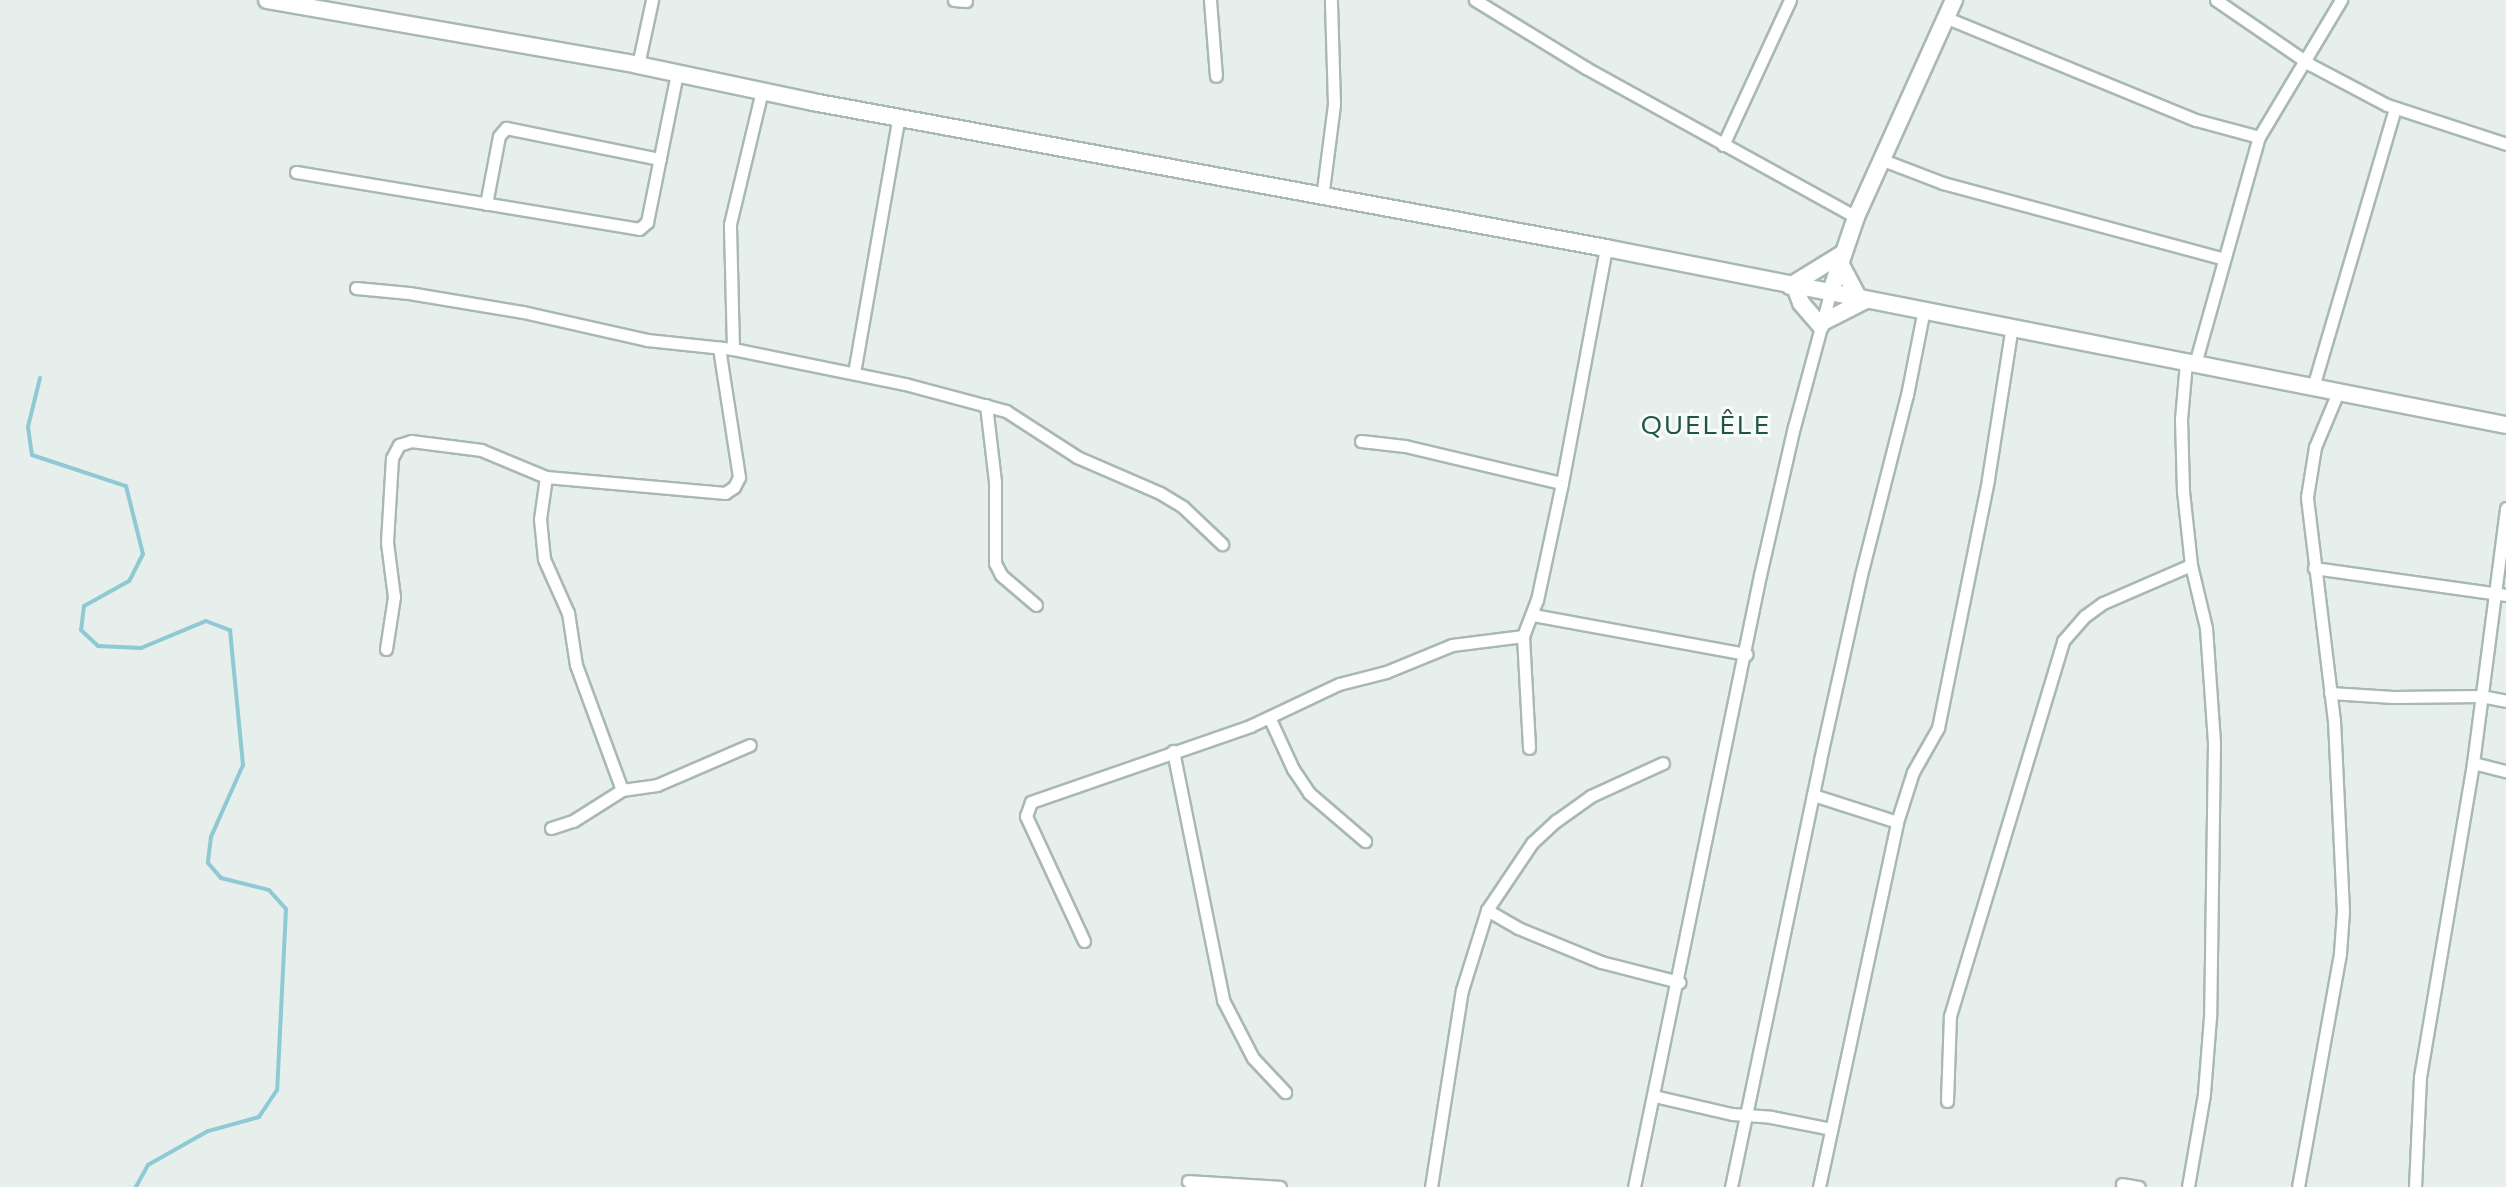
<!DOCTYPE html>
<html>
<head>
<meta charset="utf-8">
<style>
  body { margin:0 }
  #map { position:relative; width:2506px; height:1187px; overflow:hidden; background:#e6efeb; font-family:Commissioner,sans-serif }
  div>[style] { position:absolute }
  .stream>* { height:4px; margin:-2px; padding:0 2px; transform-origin:2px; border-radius:2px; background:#8ec9d4 }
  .roads { filter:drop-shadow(2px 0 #a8b8b2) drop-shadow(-2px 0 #a8b8b2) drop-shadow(0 2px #a8b8b2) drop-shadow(0 -2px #a8b8b2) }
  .street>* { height:11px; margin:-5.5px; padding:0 5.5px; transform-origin:5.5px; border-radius:5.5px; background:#fff }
  .secondary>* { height:16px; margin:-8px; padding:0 8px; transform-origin:8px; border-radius:8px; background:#fff }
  span { translate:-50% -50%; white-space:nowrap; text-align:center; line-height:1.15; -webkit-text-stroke:6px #f7fbf9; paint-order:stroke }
  .neighbourhood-label { font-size:26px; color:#1f5548; letter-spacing:2px }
</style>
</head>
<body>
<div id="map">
  <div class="stream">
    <i style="left:40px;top:378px;width:50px;rotate:103.8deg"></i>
    <i style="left:28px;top:427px;width:28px;rotate:82deg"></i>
    <i style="left:32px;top:455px;width:99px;rotate:18.3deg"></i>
    <i style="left:126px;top:486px;width:70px;rotate:76deg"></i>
    <i style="left:143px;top:554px;width:30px;rotate:117deg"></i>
    <i style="left:129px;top:581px;width:51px;rotate:150.9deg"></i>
    <i style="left:84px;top:606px;width:24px;rotate:97deg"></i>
    <i style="left:81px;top:630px;width:23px;rotate:43deg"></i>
    <i style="left:98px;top:646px;width:43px;rotate:2.7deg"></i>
    <i style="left:141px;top:648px;width:70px;rotate:-22.6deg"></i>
    <i style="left:206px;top:621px;width:26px;rotate:21deg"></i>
    <i style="left:230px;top:630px;width:136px;rotate:84.5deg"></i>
    <i style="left:243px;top:765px;width:79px;rotate:114deg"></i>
    <i style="left:211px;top:837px;width:26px;rotate:97deg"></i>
    <i style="left:208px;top:863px;width:20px;rotate:49deg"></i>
    <i style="left:221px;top:878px;width:49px;rotate:14deg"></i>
    <i style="left:269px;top:890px;width:25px;rotate:48deg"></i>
    <i style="left:286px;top:909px;width:181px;rotate:92.8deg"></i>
    <i style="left:277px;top:1090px;width:32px;rotate:124deg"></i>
    <i style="left:259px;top:1117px;width:53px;rotate:164.6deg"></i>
    <i style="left:208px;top:1131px;width:69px;rotate:150.5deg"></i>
    <i style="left:148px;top:1165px;width:25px;rotate:119deg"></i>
  </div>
  <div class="roads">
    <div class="street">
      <i style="left:954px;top:0;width:12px;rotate:5deg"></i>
      <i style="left:1210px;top:0;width:76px;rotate:85.5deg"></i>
      <i style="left:1475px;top:0;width:130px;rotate:31.5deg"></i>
      <i style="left:1586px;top:68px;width:308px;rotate:28.9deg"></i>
      <i style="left:2216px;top:0;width:115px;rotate:34.4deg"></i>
      <i style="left:2311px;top:65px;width:86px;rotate:27.8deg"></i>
      <i style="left:2387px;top:105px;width:125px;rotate:18.1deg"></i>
      <i style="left:1947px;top:18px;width:269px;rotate:22.3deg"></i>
      <i style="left:2196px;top:120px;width:65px;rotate:15.1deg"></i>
      <i style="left:638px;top:65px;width:66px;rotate:-77.8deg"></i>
      <i style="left:1723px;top:145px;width:160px;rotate:-65.2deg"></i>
      <i style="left:1883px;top:160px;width:64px;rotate:21deg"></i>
      <i style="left:1943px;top:183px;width:291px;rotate:15.1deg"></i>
      <i style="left:296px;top:172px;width:348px;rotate:9.4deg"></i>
      <i style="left:639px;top:229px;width:11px;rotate:-41deg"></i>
      <i style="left:647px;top:222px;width:152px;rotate:-78.6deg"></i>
      <i style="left:1322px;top:198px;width:95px;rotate:-82.7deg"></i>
      <i style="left:1334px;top:104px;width:104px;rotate:-91.7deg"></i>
      <i style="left:486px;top:204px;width:69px;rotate:-79.2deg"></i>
      <i style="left:499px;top:136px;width:11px;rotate:-49deg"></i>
      <i style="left:506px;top:128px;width:157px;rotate:11.4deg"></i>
      <i style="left:356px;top:288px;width:53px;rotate:5.4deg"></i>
      <i style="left:409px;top:293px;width:116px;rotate:9.5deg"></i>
      <i style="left:523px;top:312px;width:127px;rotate:12.7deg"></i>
      <i style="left:647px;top:340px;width:86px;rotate:6deg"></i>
      <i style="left:733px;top:349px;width:176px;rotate:11.5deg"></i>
      <i style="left:905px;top:384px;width:105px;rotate:15deg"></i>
      <i style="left:1006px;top:411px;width:85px;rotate:32.9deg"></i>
      <i style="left:1077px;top:457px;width:90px;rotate:23.4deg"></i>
      <i style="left:1160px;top:493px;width:27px;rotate:31deg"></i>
      <i style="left:1183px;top:507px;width:54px;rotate:43.5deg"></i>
      <i style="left:733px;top:349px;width:125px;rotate:-91.4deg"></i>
      <i style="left:730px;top:224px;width:137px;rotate:-76.5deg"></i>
      <i style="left:2186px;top:362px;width:57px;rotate:95deg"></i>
      <i style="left:2181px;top:419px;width:72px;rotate:88.4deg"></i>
      <i style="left:2183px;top:491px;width:74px;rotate:83.8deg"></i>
      <i style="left:2191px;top:565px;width:65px;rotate:76.6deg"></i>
      <i style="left:2206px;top:628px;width:115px;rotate:86deg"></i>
      <i style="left:2214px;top:743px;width:274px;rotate:90.8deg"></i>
      <i style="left:2210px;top:1017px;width:77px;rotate:94.5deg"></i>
      <i style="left:2204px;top:1094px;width:94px;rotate:99.8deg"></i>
      <i style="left:2195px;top:364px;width:236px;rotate:-74.3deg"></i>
      <i style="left:2259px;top:137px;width:160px;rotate:-59.1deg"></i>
      <i style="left:854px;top:373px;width:262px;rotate:-80.1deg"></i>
      <i style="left:2313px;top:387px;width:291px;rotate:-73.6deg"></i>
      <i style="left:986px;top:405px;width:78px;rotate:83.3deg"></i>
      <i style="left:995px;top:482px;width:81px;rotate:90deg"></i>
      <i style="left:995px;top:563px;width:13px;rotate:63deg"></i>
      <i style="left:1001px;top:575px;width:46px;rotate:40.6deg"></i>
      <i style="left:1361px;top:441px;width:44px;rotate:6.5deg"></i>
      <i style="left:1405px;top:446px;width:161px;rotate:13.3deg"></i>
      <i style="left:2314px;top:568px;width:194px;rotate:8deg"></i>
      <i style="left:1533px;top:615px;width:217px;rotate:10.4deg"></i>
      <i style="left:1523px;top:636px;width:112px;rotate:86.9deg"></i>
      <i style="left:386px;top:649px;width:53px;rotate:-81.3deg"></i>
      <i style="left:394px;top:597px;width:55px;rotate:-97.3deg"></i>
      <i style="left:387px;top:542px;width:84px;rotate:-86.6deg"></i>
      <i style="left:392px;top:458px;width:15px;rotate:-62deg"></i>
      <i style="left:399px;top:445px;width:13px;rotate:-18deg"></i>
      <i style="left:411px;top:441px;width:71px;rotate:7.3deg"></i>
      <i style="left:481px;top:450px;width:70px;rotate:22.6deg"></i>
      <i style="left:2330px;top:693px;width:63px;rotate:3.6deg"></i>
      <i style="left:2393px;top:697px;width:88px;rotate:-0.7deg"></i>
      <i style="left:2481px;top:696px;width:25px;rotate:11deg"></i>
      <i style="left:1270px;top:719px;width:55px;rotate:65.3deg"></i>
      <i style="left:1293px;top:769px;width:29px;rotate:56deg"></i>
      <i style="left:1309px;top:793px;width:74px;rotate:40.6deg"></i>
      <i style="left:1173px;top:751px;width:254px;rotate:78.6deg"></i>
      <i style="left:1223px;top:1000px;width:65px;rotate:62.7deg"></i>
      <i style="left:1253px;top:1058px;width:47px;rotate:46.7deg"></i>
      <i style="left:2473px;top:763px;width:34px;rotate:14deg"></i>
      <i style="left:622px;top:790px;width:35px;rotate:-8deg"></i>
      <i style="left:657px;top:785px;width:101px;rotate:-23.3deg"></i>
      <i style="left:1813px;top:795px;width:88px;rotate:17.8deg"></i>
      <i style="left:551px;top:828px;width:23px;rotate:-18deg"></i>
      <i style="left:573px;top:821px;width:58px;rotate:-32.3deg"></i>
      <i style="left:622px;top:790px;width:133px;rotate:-110.2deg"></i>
      <i style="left:576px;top:665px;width:53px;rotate:-98.7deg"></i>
      <i style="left:568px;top:613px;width:59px;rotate:-114deg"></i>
      <i style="left:544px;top:559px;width:40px;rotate:-95.7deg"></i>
      <i style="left:540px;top:519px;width:42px;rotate:-81.9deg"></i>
      <i style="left:546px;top:477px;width:180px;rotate:5.1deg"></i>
      <i style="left:725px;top:493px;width:11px;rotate:-34deg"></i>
      <i style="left:734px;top:487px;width:11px;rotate:-63deg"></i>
      <i style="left:739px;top:477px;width:131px;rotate:-98.8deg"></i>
      <i style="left:1487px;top:910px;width:36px;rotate:30deg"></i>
      <i style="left:1518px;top:928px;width:90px;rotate:22.3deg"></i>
      <i style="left:1601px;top:962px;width:81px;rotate:14.4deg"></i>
      <i style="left:1084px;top:941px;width:138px;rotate:-114.9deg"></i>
      <i style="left:1026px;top:816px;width:15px;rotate:-70deg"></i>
      <i style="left:1031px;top:802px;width:232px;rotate:-19.1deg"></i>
      <i style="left:1250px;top:726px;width:98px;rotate:-25.3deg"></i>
      <i style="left:1339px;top:684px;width:49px;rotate:-14.3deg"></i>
      <i style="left:1386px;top:672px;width:71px;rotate:-22.2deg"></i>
      <i style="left:1452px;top:645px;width:72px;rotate:-7.2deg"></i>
      <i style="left:1523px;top:636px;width:39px;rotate:-69deg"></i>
      <i style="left:1537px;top:600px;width:120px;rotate:-77.9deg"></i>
      <i style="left:1562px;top:483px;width:239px;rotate:-79.4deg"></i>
      <i style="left:1654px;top:1096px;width:80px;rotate:13deg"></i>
      <i style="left:1732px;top:1114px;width:39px;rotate:4deg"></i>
      <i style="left:1771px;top:1117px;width:61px;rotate:11.3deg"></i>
      <i style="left:1947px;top:1101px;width:85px;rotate:-88deg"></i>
      <i style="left:1950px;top:1016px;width:392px;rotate:-73.2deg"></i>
      <i style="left:2063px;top:641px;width:33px;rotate:-49deg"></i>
      <i style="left:2085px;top:616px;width:22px;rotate:-36deg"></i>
      <i style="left:2103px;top:603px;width:96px;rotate:-23.4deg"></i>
      <i style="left:1188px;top:1181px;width:92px;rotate:3.7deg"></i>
      <i style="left:2122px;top:1184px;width:17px;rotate:10deg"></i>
      <i style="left:1431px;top:1187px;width:199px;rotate:-81.1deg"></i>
      <i style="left:1462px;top:990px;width:84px;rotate:-72.6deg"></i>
      <i style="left:1487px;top:910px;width:81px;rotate:-56.1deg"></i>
      <i style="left:1532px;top:843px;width:33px;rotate:-43deg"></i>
      <i style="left:1556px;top:821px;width:43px;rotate:-35.5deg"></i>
      <i style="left:1591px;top:796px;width:79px;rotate:-24.6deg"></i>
      <i style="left:1634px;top:1187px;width:625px;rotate:-78.37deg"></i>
      <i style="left:1760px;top:575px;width:152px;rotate:-77.1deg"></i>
      <i style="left:1794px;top:427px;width:138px;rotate:-74.9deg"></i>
      <i style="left:1731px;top:1187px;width:436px;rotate:-78.2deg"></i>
      <i style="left:1820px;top:760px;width:189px;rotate:-77.5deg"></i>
      <i style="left:1861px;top:575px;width:186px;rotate:-75.7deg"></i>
      <i style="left:1907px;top:395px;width:88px;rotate:-78.8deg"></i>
      <i style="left:1819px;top:1187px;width:373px;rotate:-77.9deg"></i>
      <i style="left:1897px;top:822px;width:52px;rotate:-72.3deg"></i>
      <i style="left:1913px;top:772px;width:51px;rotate:-60.4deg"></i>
      <i style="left:1938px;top:728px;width:254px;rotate:-78.6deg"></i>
      <i style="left:1988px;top:479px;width:155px;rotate:-81.1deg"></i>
      <i style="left:2298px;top:1187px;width:238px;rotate:-79.8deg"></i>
      <i style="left:2340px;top:953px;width:42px;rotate:-85.9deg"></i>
      <i style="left:2343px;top:911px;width:190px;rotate:-92.7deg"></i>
      <i style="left:2334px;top:721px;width:226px;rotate:-96.9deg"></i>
      <i style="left:2307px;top:497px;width:51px;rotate:-80.9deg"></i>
      <i style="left:2315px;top:447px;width:60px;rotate:-67.3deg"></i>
      <i style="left:2415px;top:1187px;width:110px;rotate:-87.4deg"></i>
      <i style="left:2420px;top:1077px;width:318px;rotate:-80.4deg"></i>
      <i style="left:2473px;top:763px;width:257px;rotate:-82.6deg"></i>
    </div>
    <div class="secondary">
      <i style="left:267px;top:0;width:377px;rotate:9.9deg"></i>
      <i style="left:638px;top:65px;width:179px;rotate:11.9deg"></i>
      <i style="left:813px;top:102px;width:806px;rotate:10.43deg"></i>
      <i style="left:1606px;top:248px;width:917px;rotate:11.13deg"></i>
      <i style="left:1840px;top:263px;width:41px;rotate:62.2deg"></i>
      <i style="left:1790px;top:286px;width:61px;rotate:-31.6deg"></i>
      <i style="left:1795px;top:287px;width:17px;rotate:69deg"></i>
      <i style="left:1801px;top:303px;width:30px;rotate:49deg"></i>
      <i style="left:1830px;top:294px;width:81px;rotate:-71.3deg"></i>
      <i style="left:1856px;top:217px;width:238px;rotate:-65.7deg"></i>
      <i style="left:1823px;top:322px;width:48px;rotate:-27.1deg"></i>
    </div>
  </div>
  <div class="neighbourhood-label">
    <span style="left:1706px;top:424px">QUELÊLE</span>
  </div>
</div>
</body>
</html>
